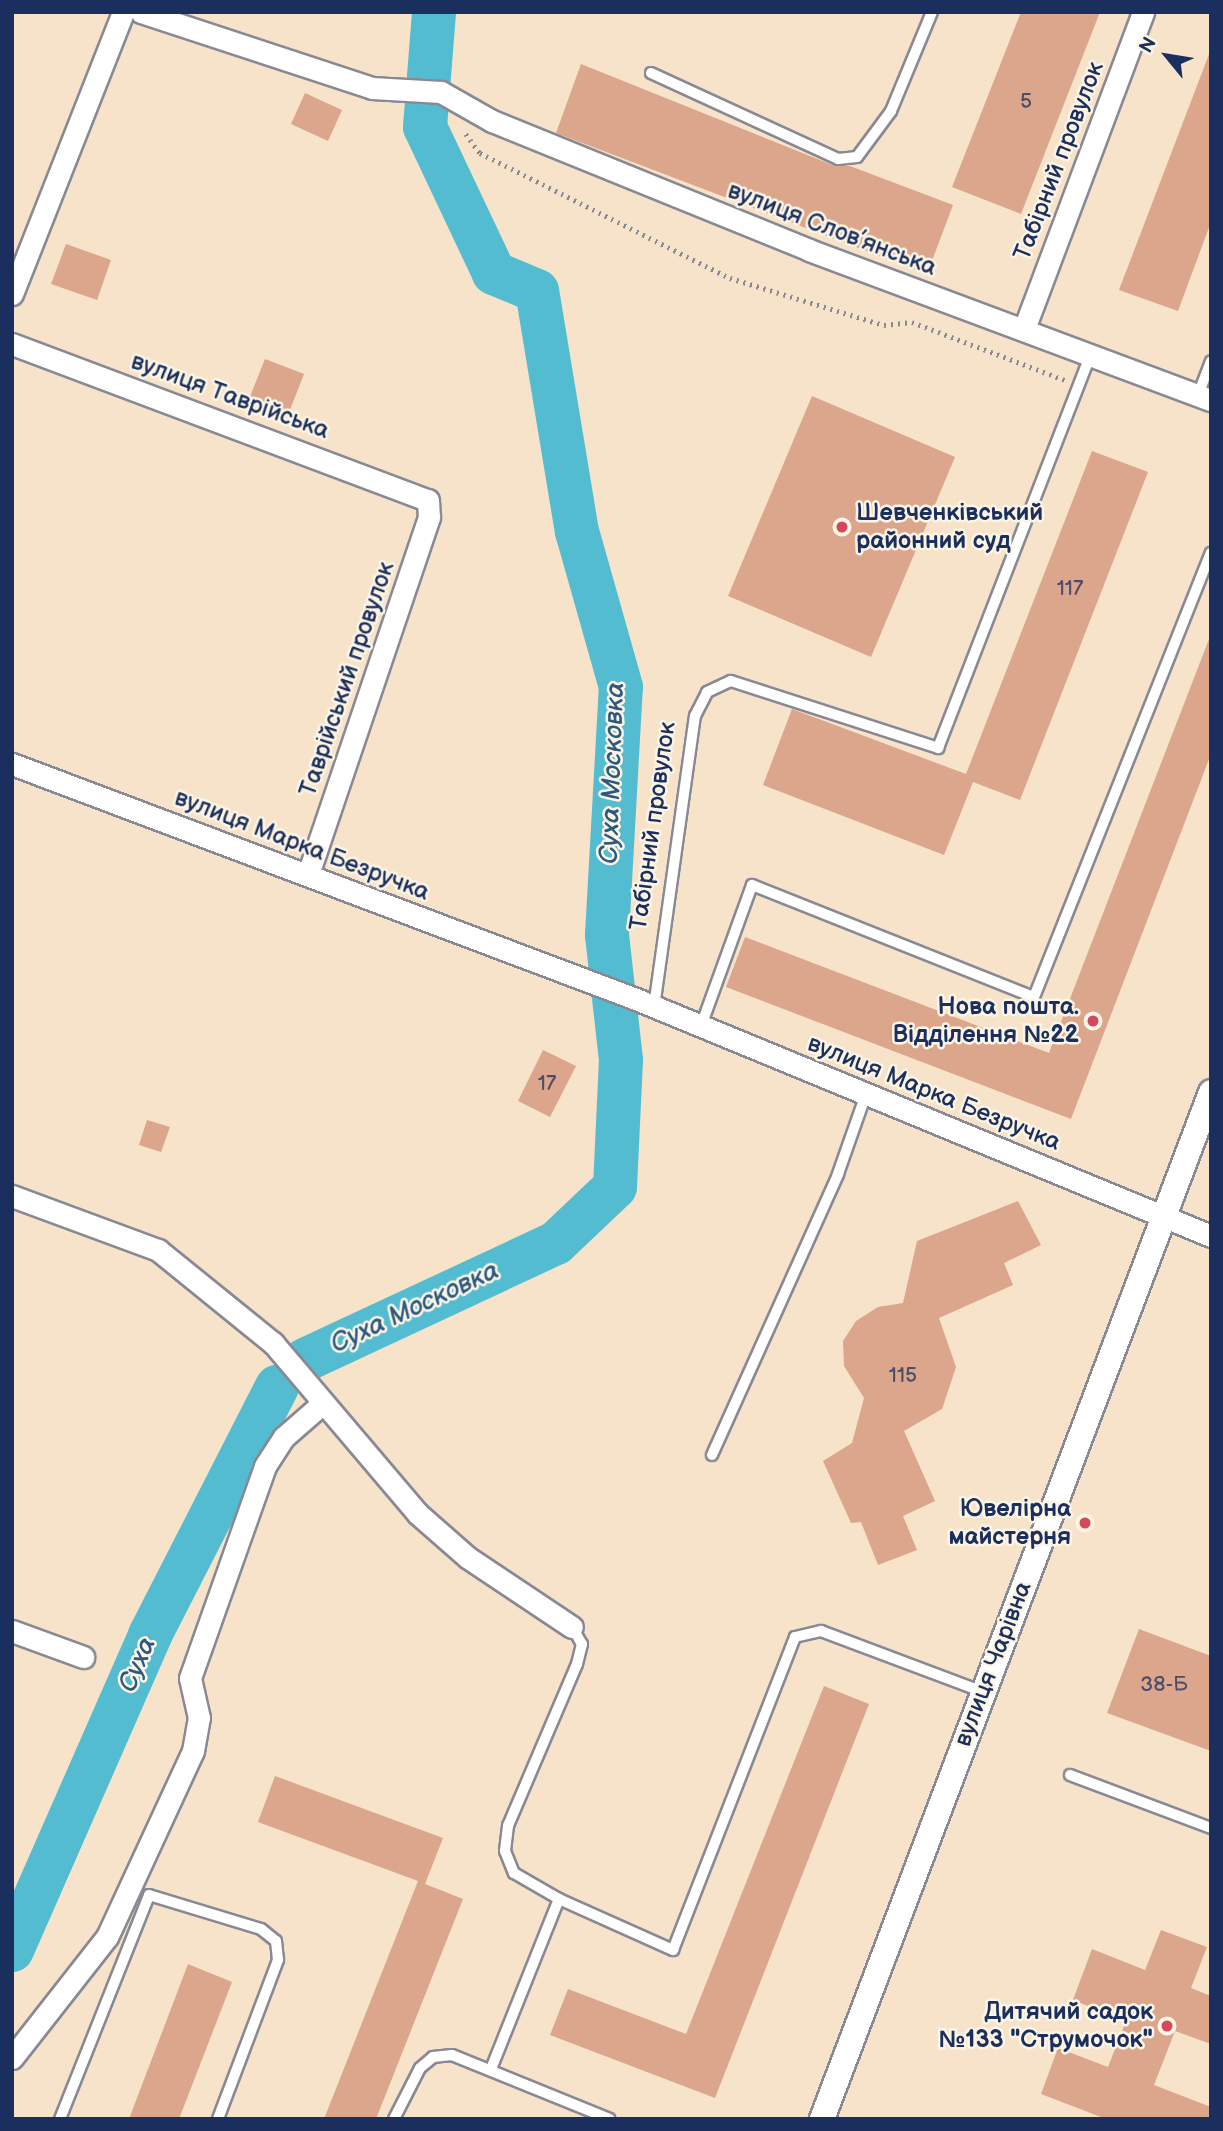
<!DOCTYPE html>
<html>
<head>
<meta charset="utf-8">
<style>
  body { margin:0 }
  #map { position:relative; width:1223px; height:2131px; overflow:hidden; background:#f6e3c9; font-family:"Balsamiq Sans",sans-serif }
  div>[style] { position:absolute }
  .river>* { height:44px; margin:-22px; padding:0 22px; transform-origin:22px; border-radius:22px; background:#54bcd1 }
  .building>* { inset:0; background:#dba68c }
  .path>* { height:4.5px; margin-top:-2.25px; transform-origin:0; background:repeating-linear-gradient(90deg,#888994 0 2px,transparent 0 7px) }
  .roads { filter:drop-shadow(2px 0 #888994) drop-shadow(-2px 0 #888994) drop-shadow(0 2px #888994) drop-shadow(0 -2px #888994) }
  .service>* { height:10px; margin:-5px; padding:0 5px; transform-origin:5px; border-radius:5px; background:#fff }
  .minor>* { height:21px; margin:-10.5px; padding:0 10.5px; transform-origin:10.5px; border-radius:10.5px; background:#fff }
  .tertiary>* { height:24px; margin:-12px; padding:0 12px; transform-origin:12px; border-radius:12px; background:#fff }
  .dots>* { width:19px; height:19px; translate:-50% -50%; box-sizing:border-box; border:4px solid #fcf5e5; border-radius:50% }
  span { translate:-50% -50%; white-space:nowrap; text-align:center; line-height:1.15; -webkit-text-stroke:5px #fcf5e5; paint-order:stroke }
  .number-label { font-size:21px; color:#4b4d6a }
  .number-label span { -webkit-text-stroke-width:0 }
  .street-label { font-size:24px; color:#1b2f5e }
  .poi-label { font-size:24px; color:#1b2f5e; font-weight:700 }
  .left { translate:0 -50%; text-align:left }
  .right { translate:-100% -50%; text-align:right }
  .water-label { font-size:26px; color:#2c5980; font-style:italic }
  .frame { position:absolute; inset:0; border:14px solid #1b2f5e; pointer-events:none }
  .north { position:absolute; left:1132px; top:21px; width:70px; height:70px; -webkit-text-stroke:5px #fcf5e5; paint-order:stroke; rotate:300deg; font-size:19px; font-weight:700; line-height:28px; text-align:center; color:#1b2f5e }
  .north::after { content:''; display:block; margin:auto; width:24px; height:32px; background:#1b2f5e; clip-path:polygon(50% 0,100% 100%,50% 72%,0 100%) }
</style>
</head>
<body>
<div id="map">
  <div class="river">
    <i style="left:305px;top:1360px;width:277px;rotate:-25deg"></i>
    <i style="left:556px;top:1243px;width:81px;rotate:-43.5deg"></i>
    <i style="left:615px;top:1187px;width:127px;rotate:-87.3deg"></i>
    <i style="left:621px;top:1060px;width:126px;rotate:-96.4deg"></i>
    <i style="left:607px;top:935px;width:248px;rotate:-86.8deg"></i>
    <i style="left:621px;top:687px;width:161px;rotate:-105.8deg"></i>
    <i style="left:577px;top:532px;width:244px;rotate:-99.4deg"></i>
    <i style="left:537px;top:291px;width:47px;rotate:-157.3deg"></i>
    <i style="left:494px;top:273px;width:161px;rotate:-115.3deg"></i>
    <i style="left:425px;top:127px;width:115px;rotate:-85.5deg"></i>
    <i style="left:12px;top:1950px;width:344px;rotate:-66.3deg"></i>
    <i style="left:150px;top:1635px;width:279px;rotate:-62.9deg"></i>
  </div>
  <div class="building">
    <i style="clip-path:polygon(1021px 12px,1100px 12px,1021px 214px,952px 187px)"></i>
    <i style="clip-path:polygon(1211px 49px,1211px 222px,1178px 311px,1119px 290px)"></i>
    <i style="clip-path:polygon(581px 64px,835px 166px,850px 166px,953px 205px,927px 274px,556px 133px)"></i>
    <i style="clip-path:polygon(305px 93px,342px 110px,328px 141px,291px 124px)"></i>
    <i style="clip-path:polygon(66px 244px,111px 260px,97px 300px,51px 284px)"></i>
    <i style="clip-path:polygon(265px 359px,304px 374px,288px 415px,249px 399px)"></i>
    <i style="clip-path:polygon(812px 396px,955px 457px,871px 657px,728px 596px)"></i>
    <i style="clip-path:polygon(1092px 451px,1148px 472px,1020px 800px,973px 782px,944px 855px,763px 785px,792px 709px,966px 774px)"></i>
    <i style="clip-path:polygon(1211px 634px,1211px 754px,1071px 1119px,726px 987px,745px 937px,1049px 1053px)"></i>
    <i style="clip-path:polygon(543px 1050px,576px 1066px,550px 1117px,518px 1101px)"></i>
    <i style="clip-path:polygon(147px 1120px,170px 1127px,161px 1152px,139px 1145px)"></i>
    <i style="clip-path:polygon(1018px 1201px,1041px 1245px,1004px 1263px,1013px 1285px,939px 1318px,956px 1367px,942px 1409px,904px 1431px,935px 1501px,903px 1516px,917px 1550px,878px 1565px,861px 1522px,851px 1523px,823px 1461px,852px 1443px,864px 1398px,844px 1366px,843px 1341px,856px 1321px,878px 1307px,903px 1303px,917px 1241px)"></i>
    <i style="clip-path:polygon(1139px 1629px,1211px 1656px,1211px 1751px,1107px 1713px)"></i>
    <i style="clip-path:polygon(824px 1686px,869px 1704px,715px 2098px,550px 2035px,568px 1989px,686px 2034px)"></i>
    <i style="clip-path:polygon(275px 1776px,443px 1838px,425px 1884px,463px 1899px,376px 2119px,324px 2119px,418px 1881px,258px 1822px)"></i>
    <i style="clip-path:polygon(1161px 1930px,1207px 1947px,1191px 1988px,1211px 1996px,1211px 2044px,1175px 2031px,1154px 2085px,1211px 2107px,1211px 2119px,1106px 2119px,1041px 2094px,1058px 2048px,1108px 2067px,1126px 2021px,1073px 2000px,1092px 1949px,1145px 1970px)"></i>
    <i style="clip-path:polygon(188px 1964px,232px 1982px,179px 2119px,129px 2119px)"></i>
  </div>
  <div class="path">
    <i style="left:466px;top:134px;width:24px;rotate:54deg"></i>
    <i style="left:480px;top:153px;width:280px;rotate:26.6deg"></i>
    <i style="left:730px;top:278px;width:161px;rotate:17deg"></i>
    <i style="left:884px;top:325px;width:28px;rotate:-6deg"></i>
    <i style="left:912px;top:322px;width:164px;rotate:20.8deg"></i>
  </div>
  <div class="roads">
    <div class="service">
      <i style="left:651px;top:73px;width:206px;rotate:24.7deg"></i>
      <i style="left:838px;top:159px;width:19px;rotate:-6deg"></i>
      <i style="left:857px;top:157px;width:57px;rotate:-53.5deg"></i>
      <i style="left:891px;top:111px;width:107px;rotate:-67.5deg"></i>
      <i style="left:1198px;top:395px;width:36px;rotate:-69deg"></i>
      <i style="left:654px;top:1007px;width:294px;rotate:-82deg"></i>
      <i style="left:695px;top:716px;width:27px;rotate:-63deg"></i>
      <i style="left:707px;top:692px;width:26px;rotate:-25deg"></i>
      <i style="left:731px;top:681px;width:218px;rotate:17.9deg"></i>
      <i style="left:938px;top:748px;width:423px;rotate:-68.8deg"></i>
      <i style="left:701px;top:1026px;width:150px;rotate:-70.1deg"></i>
      <i style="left:752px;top:885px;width:303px;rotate:21.7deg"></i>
      <i style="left:1034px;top:997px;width:478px;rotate:-68.3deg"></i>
      <i style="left:712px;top:1455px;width:308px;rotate:-65.8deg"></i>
      <i style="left:838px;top:1174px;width:85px;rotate:-70.7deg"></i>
      <i style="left:572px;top:1627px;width:20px;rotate:60deg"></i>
      <i style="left:582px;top:1644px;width:21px;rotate:104deg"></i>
      <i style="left:577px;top:1664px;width:176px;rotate:113.1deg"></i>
      <i style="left:508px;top:1826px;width:25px;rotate:97deg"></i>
      <i style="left:505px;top:1851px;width:24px;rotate:68deg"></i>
      <i style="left:514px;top:1873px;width:52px;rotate:30deg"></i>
      <i style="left:559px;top:1899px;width:125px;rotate:24.1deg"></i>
      <i style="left:673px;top:1950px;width:336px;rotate:-68.7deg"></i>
      <i style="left:795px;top:1637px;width:27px;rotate:-13deg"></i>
      <i style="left:821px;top:1631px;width:173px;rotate:20.6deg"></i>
      <i style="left:1070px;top:1775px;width:151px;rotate:20.6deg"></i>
      <i style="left:491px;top:2069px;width:183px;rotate:-68.2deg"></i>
      <i style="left:60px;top:2119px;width:241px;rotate:-68.3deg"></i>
      <i style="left:149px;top:1895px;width:117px;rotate:16.9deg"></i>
      <i style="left:261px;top:1929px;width:19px;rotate:39deg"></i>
      <i style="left:276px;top:1941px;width:19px;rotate:84deg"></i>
      <i style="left:278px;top:1960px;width:170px;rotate:110.7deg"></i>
      <i style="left:394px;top:2119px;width:57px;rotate:-63deg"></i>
      <i style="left:420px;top:2068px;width:17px;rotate:-40deg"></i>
      <i style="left:433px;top:2057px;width:19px;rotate:-6deg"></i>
      <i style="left:452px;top:2055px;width:170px;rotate:22.1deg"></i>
    </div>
    <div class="minor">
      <i style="left:141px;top:12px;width:243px;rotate:18.2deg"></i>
      <i style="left:372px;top:88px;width:69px;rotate:3.3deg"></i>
      <i style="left:441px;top:92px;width:59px;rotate:29.6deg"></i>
      <i style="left:492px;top:121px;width:342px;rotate:22.1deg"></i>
      <i style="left:809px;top:250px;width:429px;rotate:20.5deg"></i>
      <i style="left:12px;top:294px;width:303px;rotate:-68.5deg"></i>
      <i style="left:1024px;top:329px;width:339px;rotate:-69.4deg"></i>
      <i style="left:12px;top:344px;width:444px;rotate:20.6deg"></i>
      <i style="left:428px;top:500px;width:17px;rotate:87deg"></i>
      <i style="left:429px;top:517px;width:378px;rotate:108.7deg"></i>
      <i style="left:12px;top:764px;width:667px;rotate:20.64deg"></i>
      <i style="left:636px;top:999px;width:622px;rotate:22.4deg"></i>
      <i style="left:12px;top:1196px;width:156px;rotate:20.3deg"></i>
      <i style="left:158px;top:1250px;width:148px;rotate:39deg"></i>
      <i style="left:273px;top:1343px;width:223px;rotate:49.7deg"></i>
      <i style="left:417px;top:1513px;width:67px;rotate:41.3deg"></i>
      <i style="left:467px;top:1557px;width:126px;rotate:33.7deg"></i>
      <i style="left:12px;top:1631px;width:76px;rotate:20.1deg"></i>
      <i style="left:12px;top:2058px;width:154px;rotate:-51.9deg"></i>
      <i style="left:107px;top:1937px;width:205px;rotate:-65.2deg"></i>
      <i style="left:193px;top:1751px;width:34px;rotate:-80deg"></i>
      <i style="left:199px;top:1718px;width:41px;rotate:-102.7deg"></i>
      <i style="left:190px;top:1678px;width:225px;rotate:-70.5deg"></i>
      <i style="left:265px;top:1466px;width:35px;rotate:-57deg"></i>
      <i style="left:284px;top:1437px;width:52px;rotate:-41.1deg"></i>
    </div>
    <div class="tertiary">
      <i style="left:822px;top:2119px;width:1098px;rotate:-69.25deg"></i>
    </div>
  </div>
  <div class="dots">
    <i style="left:842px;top:527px;background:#d1495b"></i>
    <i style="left:1093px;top:1021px;background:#d1495b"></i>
    <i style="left:1085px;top:1523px;background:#d1495b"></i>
    <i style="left:1167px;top:2026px;background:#d1495b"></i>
  </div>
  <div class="number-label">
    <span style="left:1026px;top:102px">5</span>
    <span style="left:1070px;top:589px">117</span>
    <span style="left:547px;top:1084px">17</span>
    <span style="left:903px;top:1376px">115</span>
    <span style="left:1164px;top:1685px">38-Б</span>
  </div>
  <div class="street-label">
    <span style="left:1059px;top:161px;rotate:-69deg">Табірний провулок</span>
    <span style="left:832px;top:229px;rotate:21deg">вулиця Слов’янська</span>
    <span style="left:230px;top:396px;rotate:20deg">вулиця Таврійська</span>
    <span style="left:347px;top:679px;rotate:-71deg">Таврійський провулок</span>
    <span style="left:653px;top:826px;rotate:-82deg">Табірний провулок</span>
    <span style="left:302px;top:845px;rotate:21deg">вулиця Марка Безручка</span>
    <span style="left:934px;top:1093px;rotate:22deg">вулиця Марка Безручка</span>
    <span style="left:993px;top:1664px;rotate:-69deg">вулиця Чарівна</span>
  </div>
  <div class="poi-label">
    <span class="left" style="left:856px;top:527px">Шевченківський<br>районний суд</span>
    <span class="right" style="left:1079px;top:1021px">Нова пошта.<br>Відділення №22</span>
    <span class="right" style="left:1071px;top:1523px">Ювелірна<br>майстерня</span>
    <span class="right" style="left:1153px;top:2026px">Дитячий садок<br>№133 "Струмочок"</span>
  </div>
  <div class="water-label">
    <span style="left:613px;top:773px;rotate:-88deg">Суха Московка</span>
    <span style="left:415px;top:1308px;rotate:-25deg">Суха Московка</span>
    <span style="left:138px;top:1665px;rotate:-67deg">Суха</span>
  </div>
  <div class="frame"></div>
  <div class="north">N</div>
</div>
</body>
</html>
